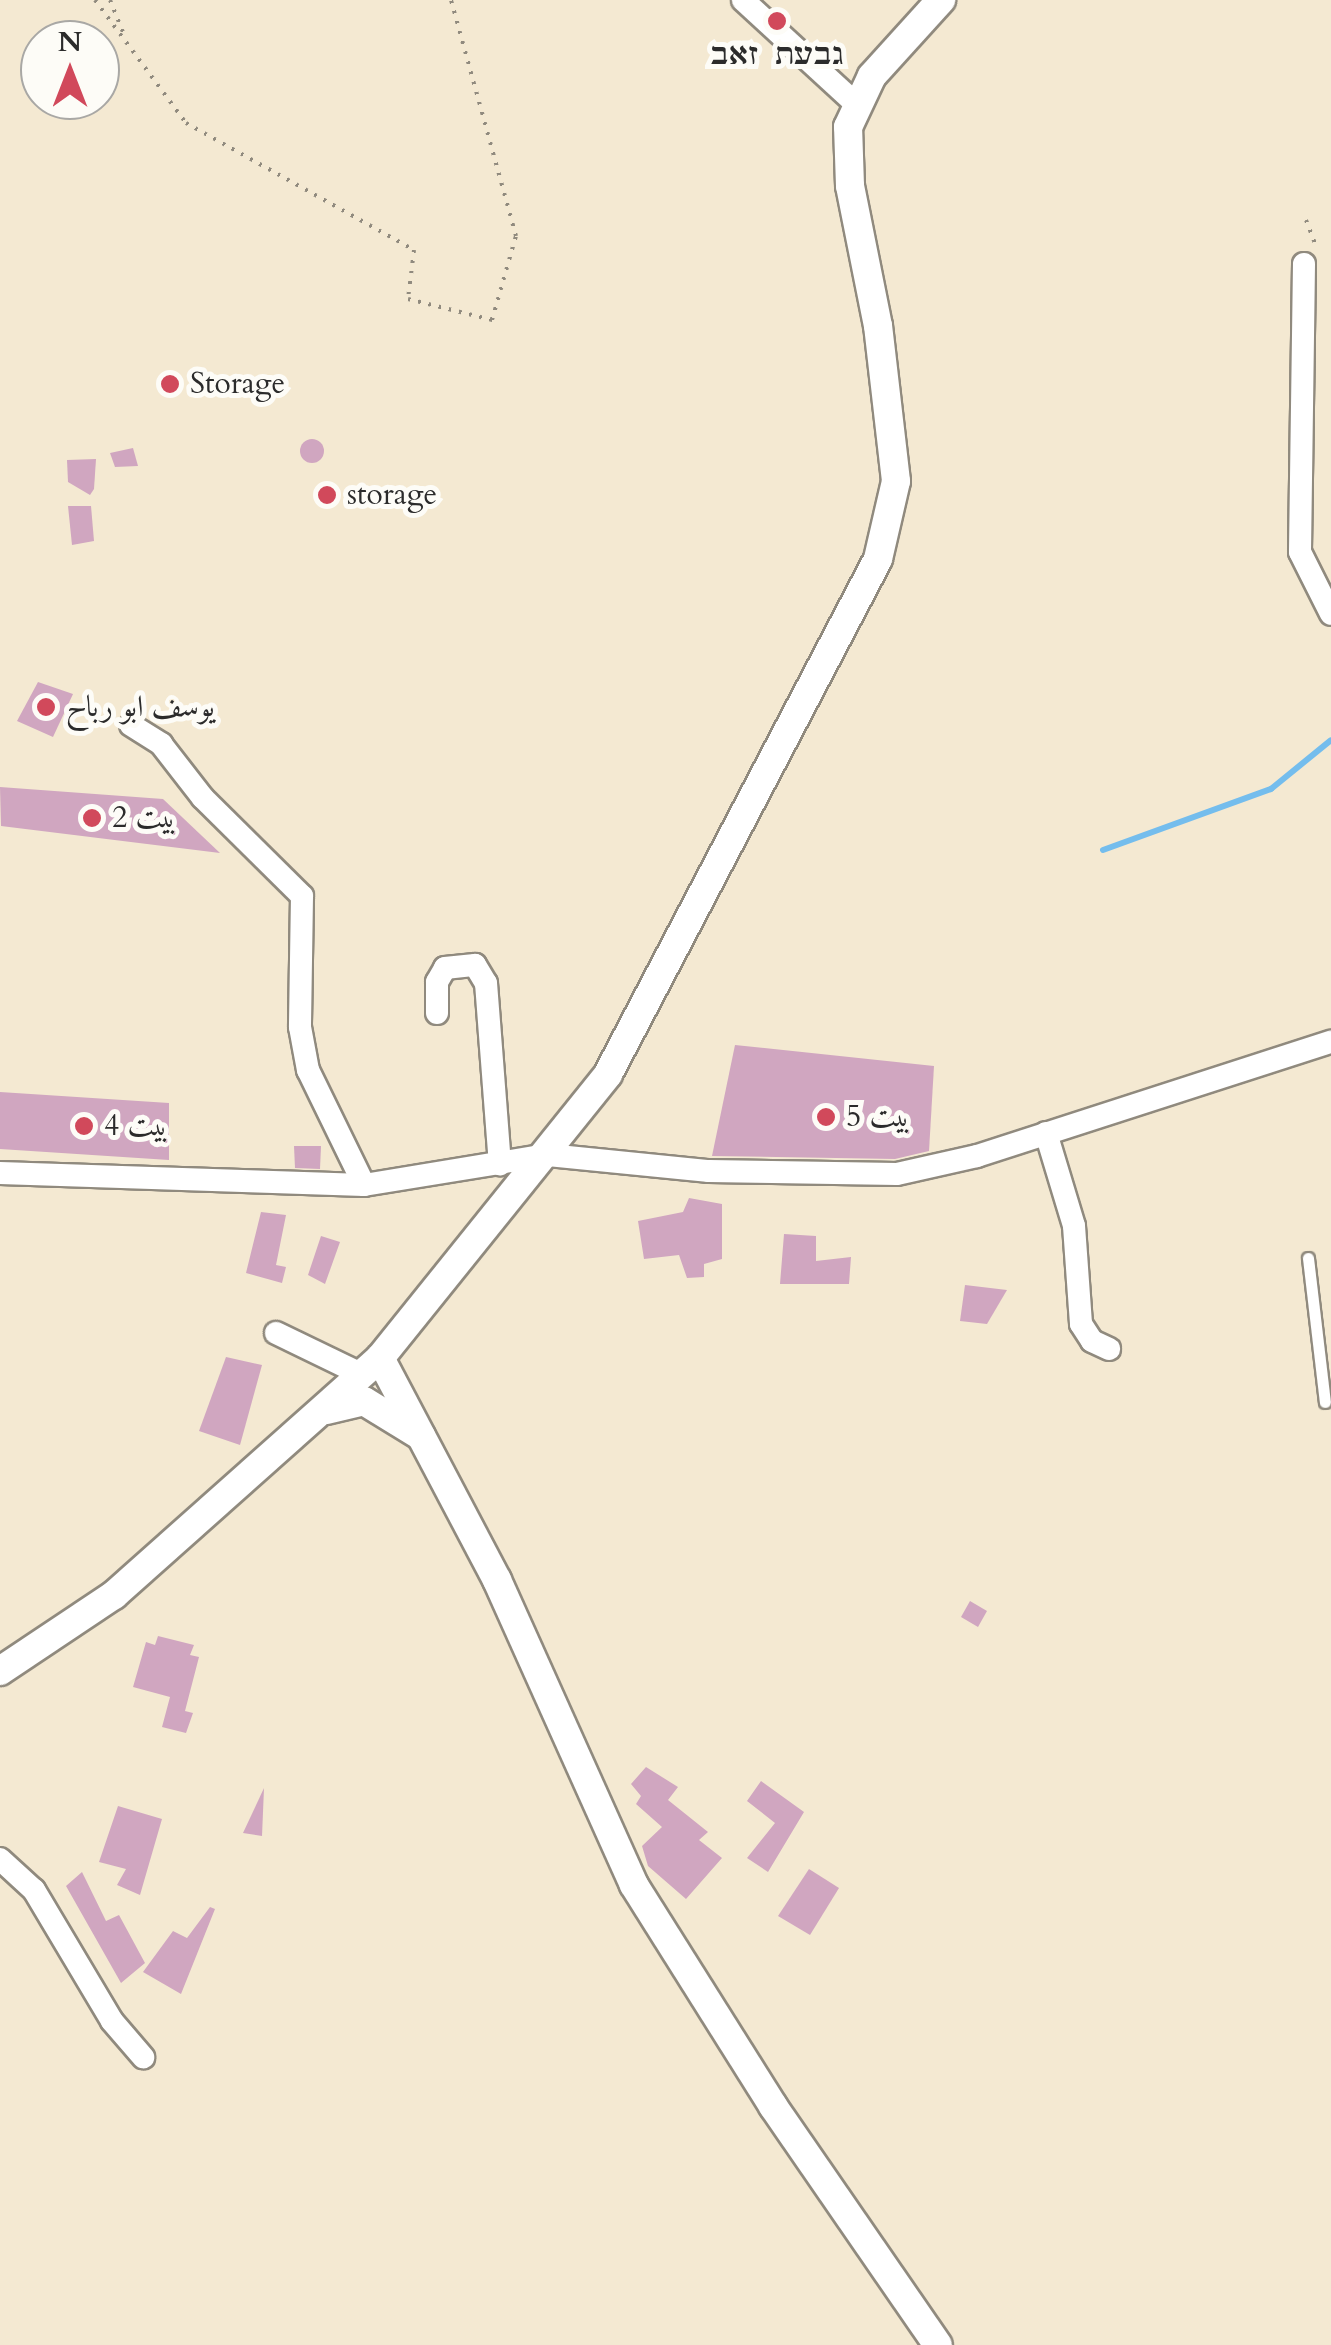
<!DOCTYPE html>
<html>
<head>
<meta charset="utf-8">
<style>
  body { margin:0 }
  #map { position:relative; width:1331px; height:2345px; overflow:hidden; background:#f4e9d2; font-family:Cardo,Amiri,"Frank Ruhl Libre",serif }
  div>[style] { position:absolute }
  .stream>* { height:6px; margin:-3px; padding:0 3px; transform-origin:3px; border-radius:3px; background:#74bded }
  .building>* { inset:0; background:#d0a6c0 }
  .round { border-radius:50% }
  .path>* { height:4px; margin-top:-2px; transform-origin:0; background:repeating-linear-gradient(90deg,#908a7e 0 2.5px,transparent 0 10.5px) }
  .roads { filter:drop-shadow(2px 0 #908a7e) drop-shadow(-2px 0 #908a7e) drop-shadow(0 2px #908a7e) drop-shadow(0 -2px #908a7e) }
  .service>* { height:11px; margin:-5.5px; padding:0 5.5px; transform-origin:5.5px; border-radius:5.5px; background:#fff }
  .minor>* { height:22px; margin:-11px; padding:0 11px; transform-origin:11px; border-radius:11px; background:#fff }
  .tertiary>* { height:28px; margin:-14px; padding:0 14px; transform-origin:14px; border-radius:14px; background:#fff }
  .dots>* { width:28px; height:28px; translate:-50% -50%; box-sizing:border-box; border:5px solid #fdfcf7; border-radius:50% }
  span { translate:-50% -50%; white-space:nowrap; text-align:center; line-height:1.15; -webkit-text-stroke:10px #fdfcf7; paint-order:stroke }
  .poi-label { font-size:30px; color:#2b2b2b }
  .left { translate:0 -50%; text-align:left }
  .north { position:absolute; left:20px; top:20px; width:100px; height:100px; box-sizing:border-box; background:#fdfcf7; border:2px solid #a9a8a5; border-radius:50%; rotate:0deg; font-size:28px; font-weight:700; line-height:40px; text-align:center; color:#2b2b2b }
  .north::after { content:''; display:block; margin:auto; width:35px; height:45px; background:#d1495b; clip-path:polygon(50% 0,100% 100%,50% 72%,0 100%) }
</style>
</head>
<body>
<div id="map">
  <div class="stream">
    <i style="left:1103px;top:850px;width:179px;rotate:-20deg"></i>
    <i style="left:1271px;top:789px;width:77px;rotate:-39.2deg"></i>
  </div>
  <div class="building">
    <i class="round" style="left:300px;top:439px;width:24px;height:24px"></i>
    <i style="clip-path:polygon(133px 448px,138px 466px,115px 467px,110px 453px)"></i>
    <i style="clip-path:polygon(96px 459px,94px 489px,90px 495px,68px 482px,67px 460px)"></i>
    <i style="clip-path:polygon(68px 506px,91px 506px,94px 541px,72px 545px)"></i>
    <i style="clip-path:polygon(38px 682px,73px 694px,53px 737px,17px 721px)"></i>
    <i style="clip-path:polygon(0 787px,163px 799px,220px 853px,1px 826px)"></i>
    <i style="clip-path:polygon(735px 1045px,934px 1066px,929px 1151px,895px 1159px,712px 1156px)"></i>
    <i style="clip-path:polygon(0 1092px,169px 1103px,169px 1160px,0 1149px)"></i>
    <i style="clip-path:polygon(294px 1146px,321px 1146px,320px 1169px,295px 1168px)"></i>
    <i style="clip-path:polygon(689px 1198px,722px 1204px,722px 1259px,704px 1264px,704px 1277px,687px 1278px,679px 1255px,644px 1259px,638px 1221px,683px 1212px)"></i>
    <i style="clip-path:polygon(261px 1212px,286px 1215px,276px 1265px,286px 1267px,282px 1283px,246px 1273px)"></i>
    <i style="clip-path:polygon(784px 1234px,816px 1236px,816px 1261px,851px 1257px,849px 1284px,780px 1284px)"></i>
    <i style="clip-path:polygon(321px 1236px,340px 1242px,325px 1284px,308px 1275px)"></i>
    <i style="clip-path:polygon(965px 1285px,1007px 1290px,987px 1324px,960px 1321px)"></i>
    <i style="clip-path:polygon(226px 1357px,262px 1365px,240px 1445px,199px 1431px)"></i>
    <i style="clip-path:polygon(970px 1601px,987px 1611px,978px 1627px,961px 1617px)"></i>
    <i style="clip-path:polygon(158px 1636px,194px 1645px,190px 1655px,199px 1657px,185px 1711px,193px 1713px,186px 1733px,162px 1727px,170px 1697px,133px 1687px,146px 1642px,155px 1645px)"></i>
    <i style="clip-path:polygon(646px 1767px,678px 1787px,668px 1800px,708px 1832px,699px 1840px,722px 1858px,686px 1899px,648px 1866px,642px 1846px,662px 1827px,636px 1804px,641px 1796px,631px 1784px)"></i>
    <i style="clip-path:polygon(761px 1781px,804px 1812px,768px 1872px,747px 1858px,775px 1823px,747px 1801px)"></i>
    <i style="clip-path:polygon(264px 1788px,262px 1836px,243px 1833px)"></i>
    <i style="clip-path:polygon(118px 1806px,162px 1819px,140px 1895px,117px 1885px,126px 1869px,99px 1862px)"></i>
    <i style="clip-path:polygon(809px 1869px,839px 1888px,810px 1935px,778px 1916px)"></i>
    <i style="clip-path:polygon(82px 1872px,106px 1921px,119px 1915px,145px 1963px,121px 1983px,66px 1886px)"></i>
    <i style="clip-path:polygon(210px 1907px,215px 1909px,181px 1994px,143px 1972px,173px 1931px,187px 1938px)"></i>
  </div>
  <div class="path">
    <i style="left:95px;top:0;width:153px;rotate:53.5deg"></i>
    <i style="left:186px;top:123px;width:261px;rotate:29.1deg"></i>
    <i style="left:414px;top:250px;width:49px;rotate:97deg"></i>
    <i style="left:408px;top:299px;width:87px;rotate:14deg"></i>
    <i style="left:492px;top:320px;width:87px;rotate:-74.1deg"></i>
    <i style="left:516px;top:236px;width:245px;rotate:-105.4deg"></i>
    <i style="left:110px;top:0;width:35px;rotate:68deg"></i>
    <i style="left:1306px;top:220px;width:30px;rotate:69deg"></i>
  </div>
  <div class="roads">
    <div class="service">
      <i style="left:1308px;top:1258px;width:145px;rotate:83.3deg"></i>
    </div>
    <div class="minor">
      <i style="left:743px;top:0;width:152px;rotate:42.6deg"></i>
      <i style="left:1304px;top:264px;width:288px;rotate:90.8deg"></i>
      <i style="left:1300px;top:552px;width:69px;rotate:63.4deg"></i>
      <i style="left:131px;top:725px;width:36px;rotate:32deg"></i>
      <i style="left:161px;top:744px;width:68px;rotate:52.1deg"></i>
      <i style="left:203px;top:798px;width:139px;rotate:44.7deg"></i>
      <i style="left:302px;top:896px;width:131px;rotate:90.9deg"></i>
      <i style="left:300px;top:1027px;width:44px;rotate:79.5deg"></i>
      <i style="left:308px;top:1070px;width:128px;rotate:64deg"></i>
      <i style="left:437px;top:1013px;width:31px;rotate:-90deg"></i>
      <i style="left:437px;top:982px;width:16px;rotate:-60deg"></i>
      <i style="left:445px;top:968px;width:30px;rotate:-6deg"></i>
      <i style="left:475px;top:965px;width:21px;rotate:59deg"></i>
      <i style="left:486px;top:983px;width:182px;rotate:85.6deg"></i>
      <i style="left:1046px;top:1133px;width:97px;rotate:73.2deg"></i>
      <i style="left:1074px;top:1226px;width:98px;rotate:85.9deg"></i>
      <i style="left:1081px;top:1324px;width:20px;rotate:57deg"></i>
      <i style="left:1092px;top:1341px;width:19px;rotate:25deg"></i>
      <i style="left:0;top:1173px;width:364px;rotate:1.9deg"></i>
      <i style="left:364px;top:1185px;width:186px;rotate:-9.3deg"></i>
      <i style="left:548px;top:1155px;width:162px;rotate:5.7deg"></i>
      <i style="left:709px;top:1171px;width:188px;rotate:0.9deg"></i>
      <i style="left:897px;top:1174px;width:82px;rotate:-12.7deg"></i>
      <i style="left:977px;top:1156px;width:372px;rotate:-17.9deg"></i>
      <i style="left:276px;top:1333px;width:97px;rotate:25.8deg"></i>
      <i style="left:0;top:1859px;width:46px;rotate:42.4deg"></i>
      <i style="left:34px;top:1890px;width:152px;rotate:59.2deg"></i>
      <i style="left:112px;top:2021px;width:48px;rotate:49.3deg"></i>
    </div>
    <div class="tertiary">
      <i style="left:380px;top:1358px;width:251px;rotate:62.2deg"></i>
      <i style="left:497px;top:1580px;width:334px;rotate:65.8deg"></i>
      <i style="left:634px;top:1885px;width:261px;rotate:57.8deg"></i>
      <i style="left:773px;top:2106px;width:290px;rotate:55.4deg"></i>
      <i style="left:326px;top:1410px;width:39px;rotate:-13deg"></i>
      <i style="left:364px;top:1401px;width:67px;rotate:31.6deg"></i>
      <i style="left:0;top:1671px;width:137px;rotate:-33.7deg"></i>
      <i style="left:114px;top:1595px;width:356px;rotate:-41.7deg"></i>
      <i style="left:380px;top:1358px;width:364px;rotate:-51.2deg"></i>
      <i style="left:608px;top:1074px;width:581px;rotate:-62.33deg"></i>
      <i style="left:878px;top:559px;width:80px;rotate:-77deg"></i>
      <i style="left:896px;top:481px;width:156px;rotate:-96.6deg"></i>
      <i style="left:878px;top:326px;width:143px;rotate:-101.3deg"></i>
      <i style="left:850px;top:186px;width:59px;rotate:-91.9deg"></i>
      <i style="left:848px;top:127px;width:56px;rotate:-64.8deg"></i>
      <i style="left:872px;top:76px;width:103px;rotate:-47.8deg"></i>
    </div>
  </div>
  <div class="dots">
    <i style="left:777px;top:21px;background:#d1495b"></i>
    <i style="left:170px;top:384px;background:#d1495b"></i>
    <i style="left:327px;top:495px;background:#d1495b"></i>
    <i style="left:46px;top:707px;background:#d1495b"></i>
    <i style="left:92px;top:818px;background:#d1495b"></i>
    <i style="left:826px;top:1117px;background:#d1495b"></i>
    <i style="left:84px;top:1126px;background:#d1495b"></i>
  </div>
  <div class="poi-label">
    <span style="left:777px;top:55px">גבעת זאב</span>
    <span class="left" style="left:190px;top:384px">Storage</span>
    <span class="left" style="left:347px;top:495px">storage</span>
    <span class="left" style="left:66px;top:707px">يوسف ابو رباح</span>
    <span class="left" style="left:112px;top:818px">بيت 2</span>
    <span class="left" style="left:846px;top:1117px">بيت 5</span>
    <span class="left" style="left:104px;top:1126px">بيت 4</span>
  </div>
  <div class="north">N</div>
</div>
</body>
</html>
